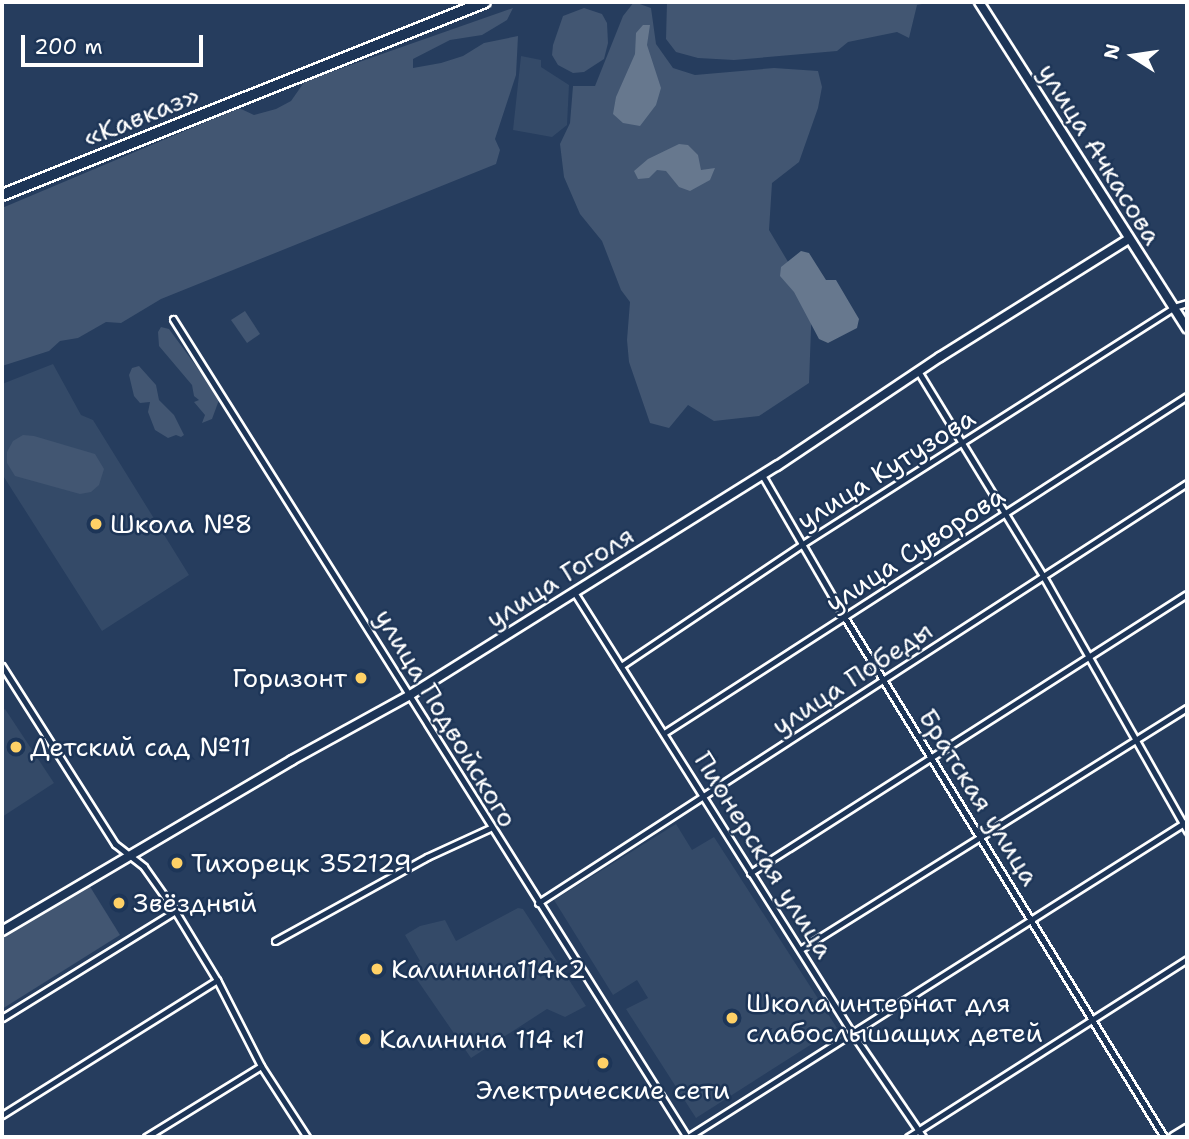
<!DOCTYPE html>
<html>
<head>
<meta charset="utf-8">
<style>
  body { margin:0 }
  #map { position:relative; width:1189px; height:1139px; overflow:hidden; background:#263d5e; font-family:"Shantell Sans",sans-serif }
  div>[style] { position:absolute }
  .built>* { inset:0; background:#344a68 }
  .green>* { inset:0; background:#425672 }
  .water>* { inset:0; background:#67788e }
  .roads { filter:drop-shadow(2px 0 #fff) drop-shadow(-2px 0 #fff) drop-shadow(0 2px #fff) drop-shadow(0 -2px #fff) }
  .street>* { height:5px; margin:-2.5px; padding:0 2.5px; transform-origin:2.5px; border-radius:2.5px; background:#1d3557 }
  .secondary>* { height:8px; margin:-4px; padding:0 4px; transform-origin:4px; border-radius:4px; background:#1d3557 }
  .highway>* { height:10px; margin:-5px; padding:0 5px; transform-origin:5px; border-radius:5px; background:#1d3557 }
  .dots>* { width:19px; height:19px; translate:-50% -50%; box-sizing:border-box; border:4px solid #1d3557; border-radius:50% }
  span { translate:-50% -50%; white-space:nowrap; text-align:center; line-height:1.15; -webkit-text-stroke:5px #1d3557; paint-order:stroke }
  .street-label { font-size:26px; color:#fff }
  .poi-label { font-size:26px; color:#fff }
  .left { translate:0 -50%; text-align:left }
  .right { translate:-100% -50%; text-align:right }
  .frame { position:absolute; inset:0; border:4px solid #fff; pointer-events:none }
  .north { position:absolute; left:1098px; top:21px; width:70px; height:70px; -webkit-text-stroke:5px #1d3557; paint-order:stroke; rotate:282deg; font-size:19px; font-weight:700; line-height:28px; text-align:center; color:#fff }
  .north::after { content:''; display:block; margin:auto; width:24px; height:32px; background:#fff; clip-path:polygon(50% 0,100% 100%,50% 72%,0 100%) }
  .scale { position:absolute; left:21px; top:35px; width:182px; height:32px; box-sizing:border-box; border:4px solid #fff; border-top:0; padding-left:9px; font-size:21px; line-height:24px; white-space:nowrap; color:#fff; -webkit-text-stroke:5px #1d3557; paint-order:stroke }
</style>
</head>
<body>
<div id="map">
  <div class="built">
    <i style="clip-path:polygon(521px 56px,541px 60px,541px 67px,569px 85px,567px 125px,552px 137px,513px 130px)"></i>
    <i style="clip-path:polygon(53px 364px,81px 415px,93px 420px,189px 575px,102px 631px,2px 474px,2px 384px)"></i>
    <i style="clip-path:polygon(5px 709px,54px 783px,2px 817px,2px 711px)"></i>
    <i style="clip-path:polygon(676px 824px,692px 850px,714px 837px,837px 1028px,696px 1118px,626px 1009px,648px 998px,637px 980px,613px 995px,554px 900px)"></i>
    <i style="clip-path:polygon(518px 908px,523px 909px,586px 1006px,565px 1017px,547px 1009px,471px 1058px,409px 968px,420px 961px,405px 935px,420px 926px,445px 920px,456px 941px)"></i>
  </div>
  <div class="green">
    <i style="clip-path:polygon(634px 2px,651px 8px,656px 44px,673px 68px,695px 75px,774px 68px,818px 71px,822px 87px,818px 108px,799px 162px,772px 183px,769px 230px,812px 302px,809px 383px,759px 416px,714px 421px,688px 405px,669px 428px,650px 423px,629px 362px,627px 340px,630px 302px,621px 290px,602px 241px,580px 214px,564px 177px,560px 144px,570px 123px,573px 86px,595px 86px,623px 16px)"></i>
    <i style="clip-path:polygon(667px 2px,932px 2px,917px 5px,909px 38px,897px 32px,848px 42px,837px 51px,734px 60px,698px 58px,676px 52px,666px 39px)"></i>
    <i style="clip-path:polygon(513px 8px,507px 20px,482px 35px,450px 40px,413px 59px,413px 68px,441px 63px,463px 56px,484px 43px,518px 36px,516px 75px,495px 139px,500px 150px,496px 164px,161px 299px,121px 323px,106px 322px,78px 338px,60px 341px,49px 351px,2px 366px,2px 208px,239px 108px,254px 115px,276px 109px,291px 101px,305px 81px)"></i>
    <i style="clip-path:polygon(584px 8px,602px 14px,607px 23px,608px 43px,604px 59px,584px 72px,573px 73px,558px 65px,552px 55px,553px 45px,563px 16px)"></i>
    <i style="clip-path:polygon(245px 311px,260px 334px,247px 343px,231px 320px)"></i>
    <i style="clip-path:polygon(161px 327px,169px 329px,213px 389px,219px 400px,212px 419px,202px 423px,205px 415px,194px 402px,199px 400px,194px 396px,192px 385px,159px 346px,158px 332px)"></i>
    <i style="clip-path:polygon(139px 366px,156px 385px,159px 400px,174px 415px,184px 435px,181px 437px,176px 435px,168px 438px,155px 430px,148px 412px,150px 402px,140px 403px,134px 396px,129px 375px,132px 368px)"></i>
    <i style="clip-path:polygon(23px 435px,34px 436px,95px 454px,104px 469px,99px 485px,91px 492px,80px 494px,15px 476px,7px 463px,7px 452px,13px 441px)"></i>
    <i style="clip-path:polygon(89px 885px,120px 935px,2px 1009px,2px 937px)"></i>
  </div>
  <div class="water">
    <i style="clip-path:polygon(643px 25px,650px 25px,647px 45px,661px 88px,656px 105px,640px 126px,623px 123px,613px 114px,616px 97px,635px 54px,636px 33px)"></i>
    <i style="clip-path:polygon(679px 144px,688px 145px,698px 155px,701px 170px,715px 168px,710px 180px,690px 191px,679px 187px,666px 171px,657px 170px,649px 178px,638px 179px,634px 171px,648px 159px)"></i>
    <i style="clip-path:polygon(801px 251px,809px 253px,826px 280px,836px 280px,859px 319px,857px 328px,828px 343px,819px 339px,794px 292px,780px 276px,781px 267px)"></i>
  </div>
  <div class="roads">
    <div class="street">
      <i style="left:173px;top:319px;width:966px;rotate:57.86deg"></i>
      <i style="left:918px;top:371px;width:240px;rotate:58.6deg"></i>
      <i style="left:1043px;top:576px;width:293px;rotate:60.5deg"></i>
      <i style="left:762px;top:475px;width:165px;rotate:59.9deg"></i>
      <i style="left:845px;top:618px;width:609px;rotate:58.42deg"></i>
      <i style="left:574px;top:592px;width:521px;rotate:57.77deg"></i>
      <i style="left:852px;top:1033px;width:126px;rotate:55.7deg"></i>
      <i style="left:2px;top:666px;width:211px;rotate:57.6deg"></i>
      <i style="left:115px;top:844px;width:37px;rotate:38deg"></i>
      <i style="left:144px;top:867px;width:54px;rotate:54.8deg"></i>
      <i style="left:175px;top:911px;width:81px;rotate:58.7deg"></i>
      <i style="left:217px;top:980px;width:97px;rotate:62.9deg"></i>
      <i style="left:261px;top:1066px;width:85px;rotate:57.1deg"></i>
      <i style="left:621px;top:666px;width:217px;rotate:-33.9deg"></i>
      <i style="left:801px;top:545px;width:442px;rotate:-32.5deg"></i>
      <i style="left:1174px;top:307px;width:14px;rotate:-17deg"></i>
      <i style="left:664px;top:733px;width:622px;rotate:-32.8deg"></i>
      <i style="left:750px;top:873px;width:518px;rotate:-32.56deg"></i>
      <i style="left:538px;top:903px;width:773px;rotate:-32.91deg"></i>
      <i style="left:275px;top:941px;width:174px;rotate:-28.9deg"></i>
      <i style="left:427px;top:857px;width:69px;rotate:-24.7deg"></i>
      <i style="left:801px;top:949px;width:455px;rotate:-32deg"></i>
      <i style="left:2px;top:1018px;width:203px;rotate:-31.7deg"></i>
      <i style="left:2px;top:1115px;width:254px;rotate:-32.1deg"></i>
      <i style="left:146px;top:1137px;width:135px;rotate:-31.7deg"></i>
      <i style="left:688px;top:1137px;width:591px;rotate:-32.34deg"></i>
      <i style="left:908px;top:1137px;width:331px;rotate:-32.5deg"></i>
    </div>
    <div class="secondary">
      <i style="left:979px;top:2px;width:387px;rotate:57.5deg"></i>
      <i style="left:2px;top:931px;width:337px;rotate:-30.5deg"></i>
      <i style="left:292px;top:760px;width:135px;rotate:-28.8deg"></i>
      <i style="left:410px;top:695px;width:433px;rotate:-32deg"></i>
      <i style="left:777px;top:466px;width:196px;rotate:-33.8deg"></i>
      <i style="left:940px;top:357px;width:223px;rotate:-32deg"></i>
      <i style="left:1174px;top:1137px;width:15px;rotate:-32deg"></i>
    </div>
    <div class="highway">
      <i style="left:2px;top:195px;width:520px;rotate:-21.78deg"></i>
    </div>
  </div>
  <div class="dots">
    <i style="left:96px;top:524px;background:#ffd166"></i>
    <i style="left:361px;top:678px;background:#ffd166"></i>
    <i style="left:16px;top:747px;background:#ffd166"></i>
    <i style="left:177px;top:863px;background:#ffd166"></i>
    <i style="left:119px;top:903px;background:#ffd166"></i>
    <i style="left:377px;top:969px;background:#ffd166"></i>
    <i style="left:732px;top:1018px;background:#ffd166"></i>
    <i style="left:365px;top:1039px;background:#ffd166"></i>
    <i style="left:603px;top:1063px;background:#ffd166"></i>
  </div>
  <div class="street-label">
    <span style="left:141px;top:116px;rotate:-22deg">«Кавказ»</span>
    <span style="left:1100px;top:154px;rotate:58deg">улица Ачкасова</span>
    <span style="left:886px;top:469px;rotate:-32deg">улица Кутузова</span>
    <span style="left:915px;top:549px;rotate:-33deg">улица Суворова</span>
    <span style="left:560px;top:577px;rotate:-32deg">улица Гоголя</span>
    <span style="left:852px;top:678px;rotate:-33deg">улица Победы</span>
    <span style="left:446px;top:718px;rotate:59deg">улица Подвойского</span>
    <span style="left:979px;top:797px;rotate:58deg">Братская улица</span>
    <span style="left:764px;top:855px;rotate:58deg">Пионерская улица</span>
  </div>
  <div class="poi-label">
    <span class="left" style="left:110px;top:524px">Школа №8</span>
    <span class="right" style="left:347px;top:678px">Горизонт</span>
    <span class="left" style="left:30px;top:747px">Детский сад №11</span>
    <span class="left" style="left:191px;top:863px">Тихорецк 352129</span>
    <span class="left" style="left:133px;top:903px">Звёздный</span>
    <span class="left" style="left:391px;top:969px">Калинина114к2</span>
    <span class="left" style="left:746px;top:1018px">Школа интернат для<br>слабослышащих детей</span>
    <span class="left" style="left:379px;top:1039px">Калинина 114 к1</span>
    <span style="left:603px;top:1090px">Электрические сети</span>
  </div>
  <div class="frame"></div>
  <div class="north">N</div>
  <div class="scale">200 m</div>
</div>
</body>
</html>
